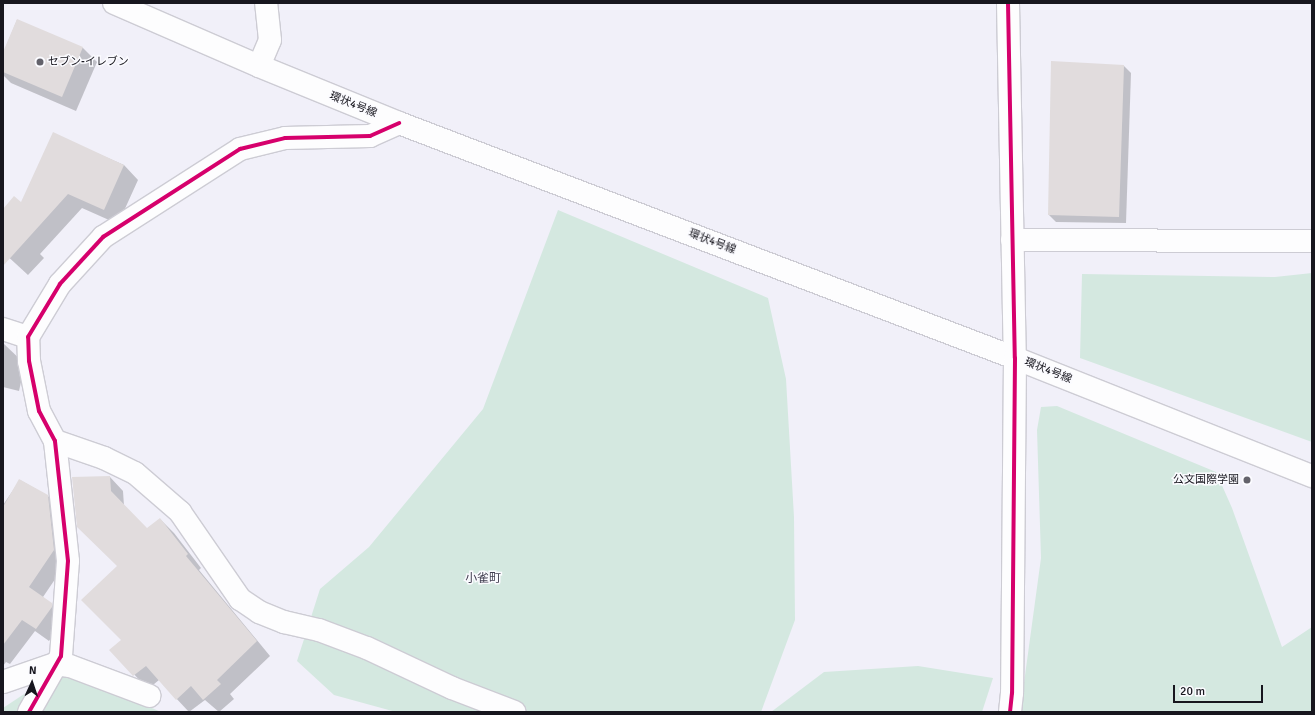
<!DOCTYPE html>
<html>
<head>
<meta charset="utf-8">
<style>
  body { margin:0 }
  #map { position:relative; width:1315px; height:715px; overflow:hidden; background:#f1f0f9; font-family:Signika,"Noto Sans JP",sans-serif }
  div>[style] { position:absolute }
  .green>* { inset:0; background:#d4e8e0 }
  .shadow>* { inset:0; background:#0003 }
  .building>* { inset:0; background:#e1dcdd }
  .roads { filter:drop-shadow(1px 0 #cdccd4) drop-shadow(-1px 0 #cdccd4) drop-shadow(0 1px #cdccd4) drop-shadow(0 -1px #cdccd4) }
  .minor>* { height:22px; margin:-11px; padding:0 11px; transform-origin:11px; border-radius:11px; background:#fdfdfe }
  .major>* { height:22px; margin:-11px; padding:0 11px; transform-origin:11px; border-radius:11px; background:#fdfdfe }
  .cycleway>* { height:4px; margin:-2px; padding:0 2px; transform-origin:2px; border-radius:2px; background:#d6006c }
  .dots>* { width:11px; height:11px; translate:-50% -50%; box-sizing:border-box; border:2px solid #fbfbff; border-radius:50% }
  span { translate:-50% -50%; white-space:nowrap; text-align:center; line-height:1.15; -webkit-text-stroke:3px #fbfbff; paint-order:stroke }
  .poi-label { font-size:11px; color:#17161e }
  .left { translate:0 -50%; text-align:left }
  .right { translate:-100% -50%; text-align:right }
  .street-label { font-size:11px; color:#17161e }
  .neighbourhood-label { font-size:12px; color:#423f51 }
  .frame { position:absolute; inset:0; border:4px solid #17161e; pointer-events:none }
  .north { position:absolute; left:12px; top:663px; width:40px; height:40px; -webkit-text-stroke:3px #fbfbff; paint-order:stroke; rotate:3deg; font-size:11px; font-weight:700; line-height:16px; text-align:center; color:#17161e }
  .north::after { content:''; display:block; margin:auto; width:14px; height:18px; background:#17161e; clip-path:polygon(50% 0,100% 100%,50% 72%,0 100%) }
  .scale { position:absolute; left:1173px; top:685px; width:90px; height:18px; box-sizing:border-box; border:2px solid #17161e; border-top:0; padding-left:5px; font-size:12px; line-height:14px; white-space:nowrap; color:#17161e; -webkit-text-stroke:3px #fbfbff; paint-order:stroke }
</style>
</head>
<body>
<div id="map">
  <div class="green">
    <i style="clip-path:polygon(558px 210px,768px 298px,786px 379px,794px 517px,795px 620px,761px 712px,396px 712px,334px 695px,297px 661px,320px 589px,369px 547px,483px 409px)"></i>
    <i style="clip-path:polygon(1312px 273px,1312px 442px,1080px 358px,1082px 274px,1275px 277px)"></i>
    <i style="clip-path:polygon(1057px 406px,1216px 472px,1232px 508px,1282px 647px,1312px 627px,1312px 712px,1020px 712px,1041px 558px,1037px 430px,1041px 407px)"></i>
    <i style="clip-path:polygon(918px 666px,993px 678px,982px 712px,771px 712px,824px 672px)"></i>
    <i style="clip-path:polygon(62px 669px,161px 712px,3px 712px,3px 708px)"></i>
  </div>
  <div class="shadow">
    <i style="clip-path:polygon(17px 20px,83px 48px,97px 62px,76px 111px,11px 83px,3px 75px,3px 54px)"></i>
    <i style="clip-path:polygon(1052px 62px,1124px 66px,1131px 73px,1126px 223px,1056px 222px,1049px 215px)"></i>
    <i style="clip-path:polygon(53px 134px,124px 165px,138px 180px,118px 224px,82px 208px,40px 254px,44px 258px,28px 275px,3px 252px,3px 210px,21px 204px)"></i>
    <i style="clip-path:polygon(3px 343px,25px 364px,19px 391px,3px 387px)"></i>
    <i style="clip-path:polygon(110px 477px,123px 491px,124px 506px,147px 529px,160px 519px,174px 533px,201px 568px,199px 570px,270px 656px,230px 694px,234px 699px,219px 712px,205px 700px,189px 712px,159px 680px,148px 689px,111px 650px,122px 640px,118px 566px,78px 526px)"></i>
    <i style="clip-path:polygon(20px 480px,48px 496px,60px 508px,66px 563px,43px 597px,64px 617px,64px 619px,49px 641px,35px 631px,10px 664px,6px 662px,3px 666px,3px 505px)"></i>
  </div>
  <div class="building">
    <i style="clip-path:polygon(17px 19px,83px 47px,62px 97px,3px 72px,3px 52px)"></i>
    <i style="clip-path:polygon(1051px 61px,1124px 65px,1119px 217px,1048px 215px)"></i>
    <i style="clip-path:polygon(53px 132px,124px 165px,104px 210px,68px 194px,3px 266px,3px 209px,14px 196px,21px 202px)"></i>
    <i style="clip-path:polygon(110px 476px,111px 491px,147px 528px,160px 518px,188px 554px,186px 556px,257px 641px,217px 680px,221px 684px,203px 700px,191px 686px,176px 700px,146px 666px,133px 676px,109px 650px,121px 640px,81px 600px,117px 566px,77px 527px,72px 477px)"></i>
    <i style="clip-path:polygon(19px 479px,48px 495px,54px 550px,29px 587px,52px 603px,52px 607px,36px 629px,22px 620px,3px 645px,3px 507px)"></i>
  </div>
  <div class="roads">
    <div class="minor">
      <i style="left:1008px;top:3px;width:355px;rotate:88.9deg"></i>
      <i style="left:1015px;top:358px;width:335px;rotate:90.5deg"></i>
      <i style="left:1012px;top:693px;width:19px;rotate:96deg"></i>
      <i style="left:259px;top:66px;width:28px;rotate:-67deg"></i>
      <i style="left:270px;top:40px;width:37px;rotate:-96deg"></i>
      <i style="left:1012px;top:240px;width:300px;rotate:0.2deg"></i>
      <i style="left:3px;top:329px;width:26px;rotate:18deg"></i>
      <i style="left:55px;top:441px;width:52px;rotate:19.1deg"></i>
      <i style="left:104px;top:458px;width:34px;rotate:26deg"></i>
      <i style="left:135px;top:473px;width:60px;rotate:40.9deg"></i>
      <i style="left:180px;top:512px;width:106px;rotate:55.4deg"></i>
      <i style="left:240px;top:599px;width:23px;rotate:34deg"></i>
      <i style="left:259px;top:612px;width:27px;rotate:22deg"></i>
      <i style="left:284px;top:622px;width:36px;rotate:13deg"></i>
      <i style="left:319px;top:630px;width:51px;rotate:20.6deg"></i>
      <i style="left:367px;top:648px;width:94px;rotate:25.2deg"></i>
      <i style="left:452px;top:688px;width:67px;rotate:20.9deg"></i>
      <i style="left:3px;top:682px;width:55px;rotate:-19.1deg"></i>
      <i style="left:55px;top:664px;width:15px;rotate:8deg"></i>
      <i style="left:70px;top:666px;width:85px;rotate:20.6deg"></i>
      <i style="left:29px;top:712px;width:64px;rotate:-60.3deg"></i>
      <i style="left:61px;top:656px;width:95px;rotate:-85.8deg"></i>
      <i style="left:68px;top:561px;width:121px;rotate:-96.2deg"></i>
      <i style="left:55px;top:441px;width:34px;rotate:-118deg"></i>
      <i style="left:39px;top:411px;width:51px;rotate:-101.3deg"></i>
      <i style="left:29px;top:361px;width:24px;rotate:-92deg"></i>
      <i style="left:28px;top:337px;width:62px;rotate:-58.9deg"></i>
      <i style="left:60px;top:284px;width:64px;rotate:-47.5deg"></i>
      <i style="left:103px;top:237px;width:163px;rotate:-32.7deg"></i>
      <i style="left:240px;top:149px;width:46px;rotate:-13.7deg"></i>
      <i style="left:285px;top:138px;width:85px;rotate:-1.3deg"></i>
      <i style="left:370px;top:136px;width:32px;rotate:-24deg"></i>
    </div>
    <div class="major">
      <i style="left:114px;top:3px;width:158px;rotate:23.5deg"></i>
      <i style="left:259px;top:66px;width:151px;rotate:22.2deg"></i>
      <i style="left:399px;top:123px;width:659px;rotate:20.88deg"></i>
      <i style="left:1015px;top:358px;width:320px;rotate:21.7deg"></i>
    </div>
  </div>
  <div class="cycleway">
    <i style="left:1008px;top:3px;width:355px;rotate:88.9deg"></i>
    <i style="left:1015px;top:358px;width:335px;rotate:90.5deg"></i>
    <i style="left:1012px;top:693px;width:19px;rotate:96deg"></i>
    <i style="left:29px;top:712px;width:64px;rotate:-60.3deg"></i>
    <i style="left:61px;top:656px;width:95px;rotate:-85.8deg"></i>
    <i style="left:68px;top:561px;width:121px;rotate:-96.2deg"></i>
    <i style="left:55px;top:441px;width:34px;rotate:-118deg"></i>
    <i style="left:39px;top:411px;width:51px;rotate:-101.3deg"></i>
    <i style="left:29px;top:361px;width:24px;rotate:-92deg"></i>
    <i style="left:28px;top:337px;width:62px;rotate:-58.9deg"></i>
    <i style="left:60px;top:284px;width:64px;rotate:-47.5deg"></i>
    <i style="left:103px;top:237px;width:163px;rotate:-32.7deg"></i>
    <i style="left:240px;top:149px;width:46px;rotate:-13.7deg"></i>
    <i style="left:285px;top:138px;width:85px;rotate:-1.3deg"></i>
    <i style="left:370px;top:136px;width:32px;rotate:-24deg"></i>
  </div>
  <div class="dots">
    <i style="left:40px;top:62px;background:#63626b"></i>
    <i style="left:1247px;top:480px;background:#63626b"></i>
  </div>
  <div class="poi-label">
    <span class="left" style="left:48px;top:62px">セブン-イレブン</span>
    <span class="right" style="left:1239px;top:480px">公文国際学園</span>
  </div>
  <div class="street-label">
    <span style="left:353px;top:105px;rotate:22deg">環状4号線</span>
    <span style="left:712px;top:242px;rotate:21deg">環状4号線</span>
    <span style="left:1048px;top:371px;rotate:22deg">環状4号線</span>
  </div>
  <div class="neighbourhood-label">
    <span style="left:483px;top:579px">小雀町</span>
  </div>
  <div class="frame"></div>
  <div class="north">N</div>
  <div class="scale">20 m</div>
</div>
</body>
</html>
